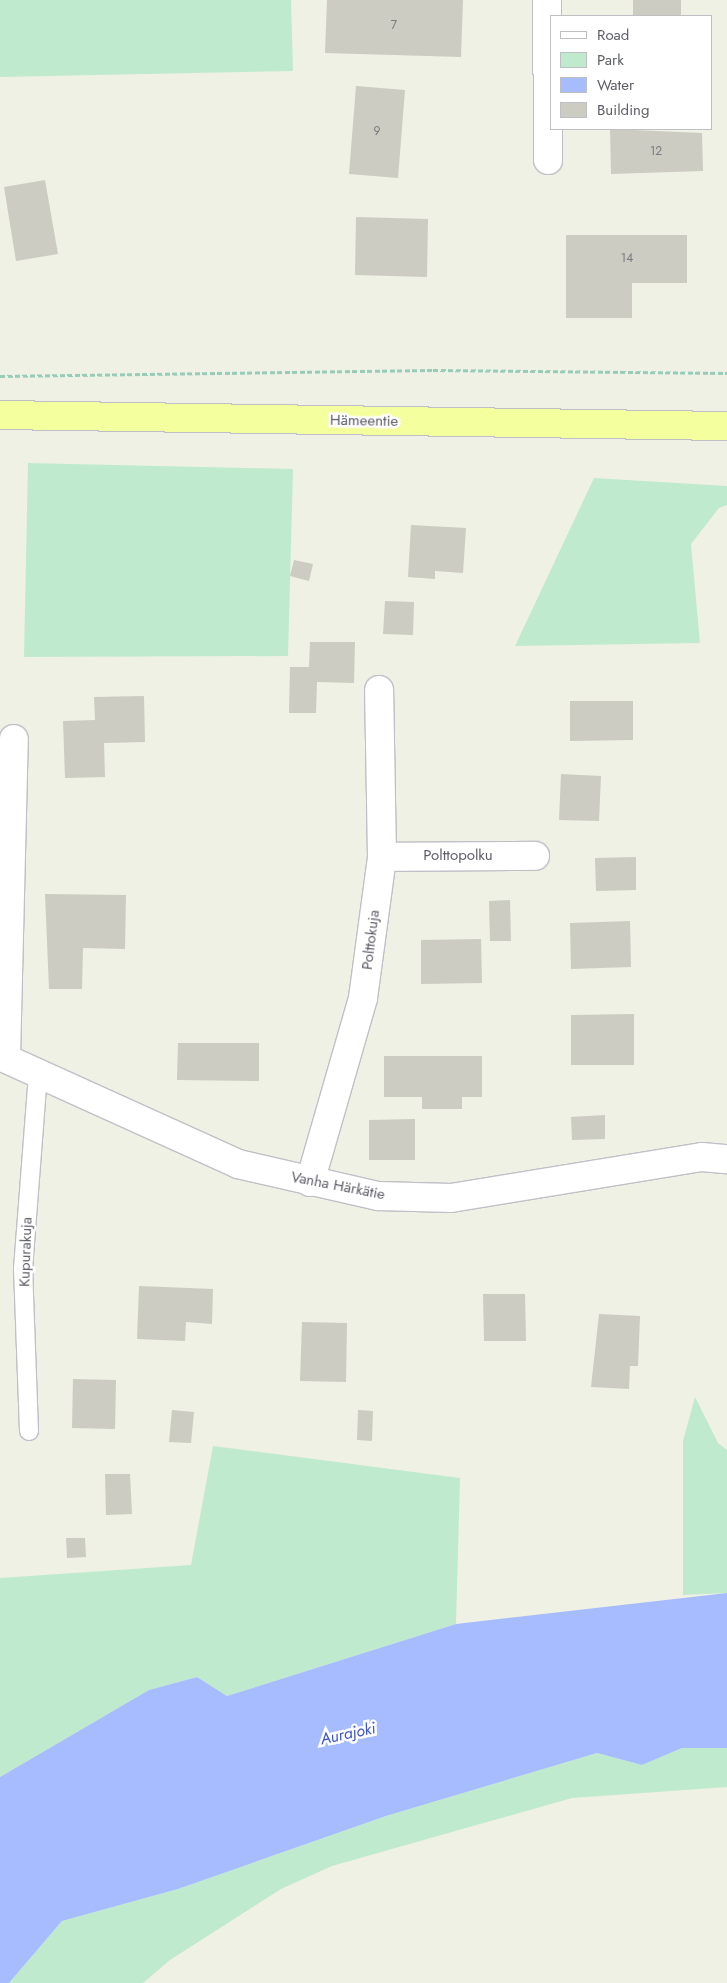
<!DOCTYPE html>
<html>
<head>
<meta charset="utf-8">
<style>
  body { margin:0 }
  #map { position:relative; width:727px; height:1983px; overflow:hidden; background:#eff1e5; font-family:Jost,sans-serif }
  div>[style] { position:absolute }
  .green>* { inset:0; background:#c0eace }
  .water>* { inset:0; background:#a7bcff }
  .building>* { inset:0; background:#ccccc2 }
  .path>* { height:3px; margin-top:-1.5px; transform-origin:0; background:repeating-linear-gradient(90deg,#97ccb8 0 5px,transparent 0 7.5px) }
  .roads { filter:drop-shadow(1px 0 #bfc0c7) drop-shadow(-1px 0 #bfc0c7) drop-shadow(0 1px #bfc0c7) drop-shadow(0 -1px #bfc0c7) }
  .service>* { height:18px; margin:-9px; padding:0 9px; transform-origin:9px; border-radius:9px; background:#fff }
  .minor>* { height:28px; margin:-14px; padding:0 14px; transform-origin:14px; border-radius:14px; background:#fff }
  .trunk>* { height:28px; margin:-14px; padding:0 14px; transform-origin:14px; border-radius:14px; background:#f4ff9d }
  span { translate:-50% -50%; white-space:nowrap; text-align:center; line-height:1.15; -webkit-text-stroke:5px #fff; paint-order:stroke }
  .number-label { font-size:12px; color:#797a7e }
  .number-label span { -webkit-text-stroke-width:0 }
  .street-label { font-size:15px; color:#5d5e67 }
  .water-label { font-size:16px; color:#3c54d0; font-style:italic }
  .legend { position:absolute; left:550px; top:15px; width:162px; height:115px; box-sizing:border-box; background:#fff; border:1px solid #bebfc2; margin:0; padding:6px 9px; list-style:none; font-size:15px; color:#5d5e67 }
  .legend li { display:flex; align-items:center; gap:10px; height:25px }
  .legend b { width:25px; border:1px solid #bebfc2 }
</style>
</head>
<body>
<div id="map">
  <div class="green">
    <i style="clip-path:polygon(0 0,291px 0,293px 71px,0 77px)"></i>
    <i style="clip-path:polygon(28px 463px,293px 469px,288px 656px,24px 657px)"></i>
    <i style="clip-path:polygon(594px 478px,727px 486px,727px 505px,719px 508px,691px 544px,700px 643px,515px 646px)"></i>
    <i style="clip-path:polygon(695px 1397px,718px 1443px,727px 1450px,727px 1593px,683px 1595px,683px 1441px)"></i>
    <i style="clip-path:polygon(213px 1446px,460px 1478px,456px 1624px,227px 1696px,197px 1677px,149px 1690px,0 1777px,0 1578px,191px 1565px)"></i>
    <i style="clip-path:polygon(682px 1748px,727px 1748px,727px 1787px,572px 1798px,332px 1866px,281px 1889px,170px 1960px,143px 1983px,9px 1983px,62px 1921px,178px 1889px,386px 1816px,597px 1753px,642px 1765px)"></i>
  </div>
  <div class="water">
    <i style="clip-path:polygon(727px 1593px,727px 1748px,682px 1748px,642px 1765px,597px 1753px,386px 1816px,178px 1889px,62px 1921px,9px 1983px,0 1983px,0 1777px,149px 1690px,197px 1677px,227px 1696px,456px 1624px)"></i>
  </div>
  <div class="building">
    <i style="clip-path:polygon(327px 0,463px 0,461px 57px,325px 53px)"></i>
    <i style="clip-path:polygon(633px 0,681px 0,681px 16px,633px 16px)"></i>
    <i style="clip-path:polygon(356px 86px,405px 90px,398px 178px,349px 174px)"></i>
    <i style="clip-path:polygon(610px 129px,702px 133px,703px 171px,611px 174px)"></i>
    <i style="clip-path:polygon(45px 180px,58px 254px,16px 261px,4px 187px)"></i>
    <i style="clip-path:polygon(356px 217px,428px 219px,427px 277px,355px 275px)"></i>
    <i style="clip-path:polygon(566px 235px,687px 235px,687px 283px,632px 283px,632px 318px,566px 318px)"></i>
    <i style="clip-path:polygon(411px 525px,466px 528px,463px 573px,435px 571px,435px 579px,408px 577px)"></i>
    <i style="clip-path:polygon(294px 560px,313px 564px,309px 581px,290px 576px)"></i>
    <i style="clip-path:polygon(385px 601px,414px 602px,413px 635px,383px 634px)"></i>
    <i style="clip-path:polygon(310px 642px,355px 642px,354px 683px,317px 682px,316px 713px,289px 713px,290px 667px,309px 667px)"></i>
    <i style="clip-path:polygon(144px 696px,145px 742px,104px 743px,105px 777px,65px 778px,63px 721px,95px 720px,94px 697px)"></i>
    <i style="clip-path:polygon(570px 701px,633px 701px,633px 740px,570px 741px)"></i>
    <i style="clip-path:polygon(561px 774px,601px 776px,599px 821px,559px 820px)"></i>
    <i style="clip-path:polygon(636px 857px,636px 890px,596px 891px,595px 858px)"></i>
    <i style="clip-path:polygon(45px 894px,126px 895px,125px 949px,83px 948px,82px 989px,49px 989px)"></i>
    <i style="clip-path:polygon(510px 900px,511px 941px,490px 941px,489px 901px)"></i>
    <i style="clip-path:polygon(630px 921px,631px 967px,571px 969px,570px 923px)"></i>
    <i style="clip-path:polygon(481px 939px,482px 983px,421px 984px,421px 940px)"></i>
    <i style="clip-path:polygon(634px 1014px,634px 1065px,571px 1065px,571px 1015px)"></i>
    <i style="clip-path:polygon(178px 1043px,259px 1043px,259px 1081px,177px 1080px)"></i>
    <i style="clip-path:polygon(384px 1056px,482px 1056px,482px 1097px,462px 1097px,462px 1109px,422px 1109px,422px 1097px,384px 1097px)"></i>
    <i style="clip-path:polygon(605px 1115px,605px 1139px,572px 1140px,571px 1117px)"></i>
    <i style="clip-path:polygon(415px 1119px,415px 1160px,369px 1160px,369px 1120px)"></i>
    <i style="clip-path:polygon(139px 1286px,213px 1289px,212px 1324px,186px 1322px,185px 1341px,137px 1339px)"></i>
    <i style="clip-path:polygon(483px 1294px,525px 1294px,526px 1341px,484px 1341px)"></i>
    <i style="clip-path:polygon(599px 1314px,640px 1316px,638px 1366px,630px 1366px,629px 1389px,591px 1387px)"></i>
    <i style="clip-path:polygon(302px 1322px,347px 1323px,346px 1382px,300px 1381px)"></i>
    <i style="clip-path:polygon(73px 1379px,116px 1380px,115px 1429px,72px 1428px)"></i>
    <i style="clip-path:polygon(172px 1410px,194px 1412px,191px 1443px,169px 1442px)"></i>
    <i style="clip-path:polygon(358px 1410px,373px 1411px,372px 1441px,357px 1440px)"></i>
    <i style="clip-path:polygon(105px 1474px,130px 1474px,132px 1514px,106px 1515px)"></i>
    <i style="clip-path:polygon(66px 1538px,85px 1538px,86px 1557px,67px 1558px)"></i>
  </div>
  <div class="path">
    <i style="left:0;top:376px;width:433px;rotate:-0.8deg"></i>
    <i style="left:433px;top:370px;width:294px;rotate:0.6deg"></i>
  </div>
  <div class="roads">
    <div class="service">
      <i style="left:29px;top:1431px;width:162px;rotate:-92.1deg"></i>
      <i style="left:23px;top:1269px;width:197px;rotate:-85.6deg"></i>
    </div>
    <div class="minor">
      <i style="left:547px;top:0;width:160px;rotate:89.6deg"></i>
      <i style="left:382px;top:857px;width:153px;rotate:-0.4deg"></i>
      <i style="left:0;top:1056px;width:261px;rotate:24.4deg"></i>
      <i style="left:238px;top:1164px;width:144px;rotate:12.9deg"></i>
      <i style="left:378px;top:1196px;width:73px;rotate:1.6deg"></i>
      <i style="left:451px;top:1198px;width:254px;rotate:-9.3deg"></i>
      <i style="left:702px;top:1157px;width:25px;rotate:5deg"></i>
      <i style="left:6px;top:1058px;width:319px;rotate:-88.6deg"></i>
      <i style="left:310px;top:1182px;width:191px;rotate:-73.9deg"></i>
      <i style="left:363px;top:998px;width:142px;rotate:-82.3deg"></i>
      <i style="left:382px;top:857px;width:167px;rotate:-91deg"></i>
    </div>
    <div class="trunk">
      <i style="left:0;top:415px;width:727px;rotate:0.87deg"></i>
    </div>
  </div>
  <div class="number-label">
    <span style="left:394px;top:26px">7</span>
    <span style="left:377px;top:132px">9</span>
    <span style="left:656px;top:152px">12</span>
    <span style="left:627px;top:259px">14</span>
  </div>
  <div class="street-label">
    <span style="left:364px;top:421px;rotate:1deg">Hämeentie</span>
    <span style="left:458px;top:856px">Polttopolku</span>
    <span style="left:371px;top:940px;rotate:-83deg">Polttokuja</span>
    <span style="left:338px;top:1186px;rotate:11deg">Vanha Härkätie</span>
    <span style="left:26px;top:1252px;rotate:-88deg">Kupurakuja</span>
  </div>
  <div class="water-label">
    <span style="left:348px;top:1734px;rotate:-12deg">Aurajoki</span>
  </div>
  <ul class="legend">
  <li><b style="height:6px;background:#fff"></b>Road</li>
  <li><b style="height:14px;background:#c0eace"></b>Park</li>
  <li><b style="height:14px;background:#a7bcff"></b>Water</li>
  <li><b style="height:14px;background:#ccccc2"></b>Building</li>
  </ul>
</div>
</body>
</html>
